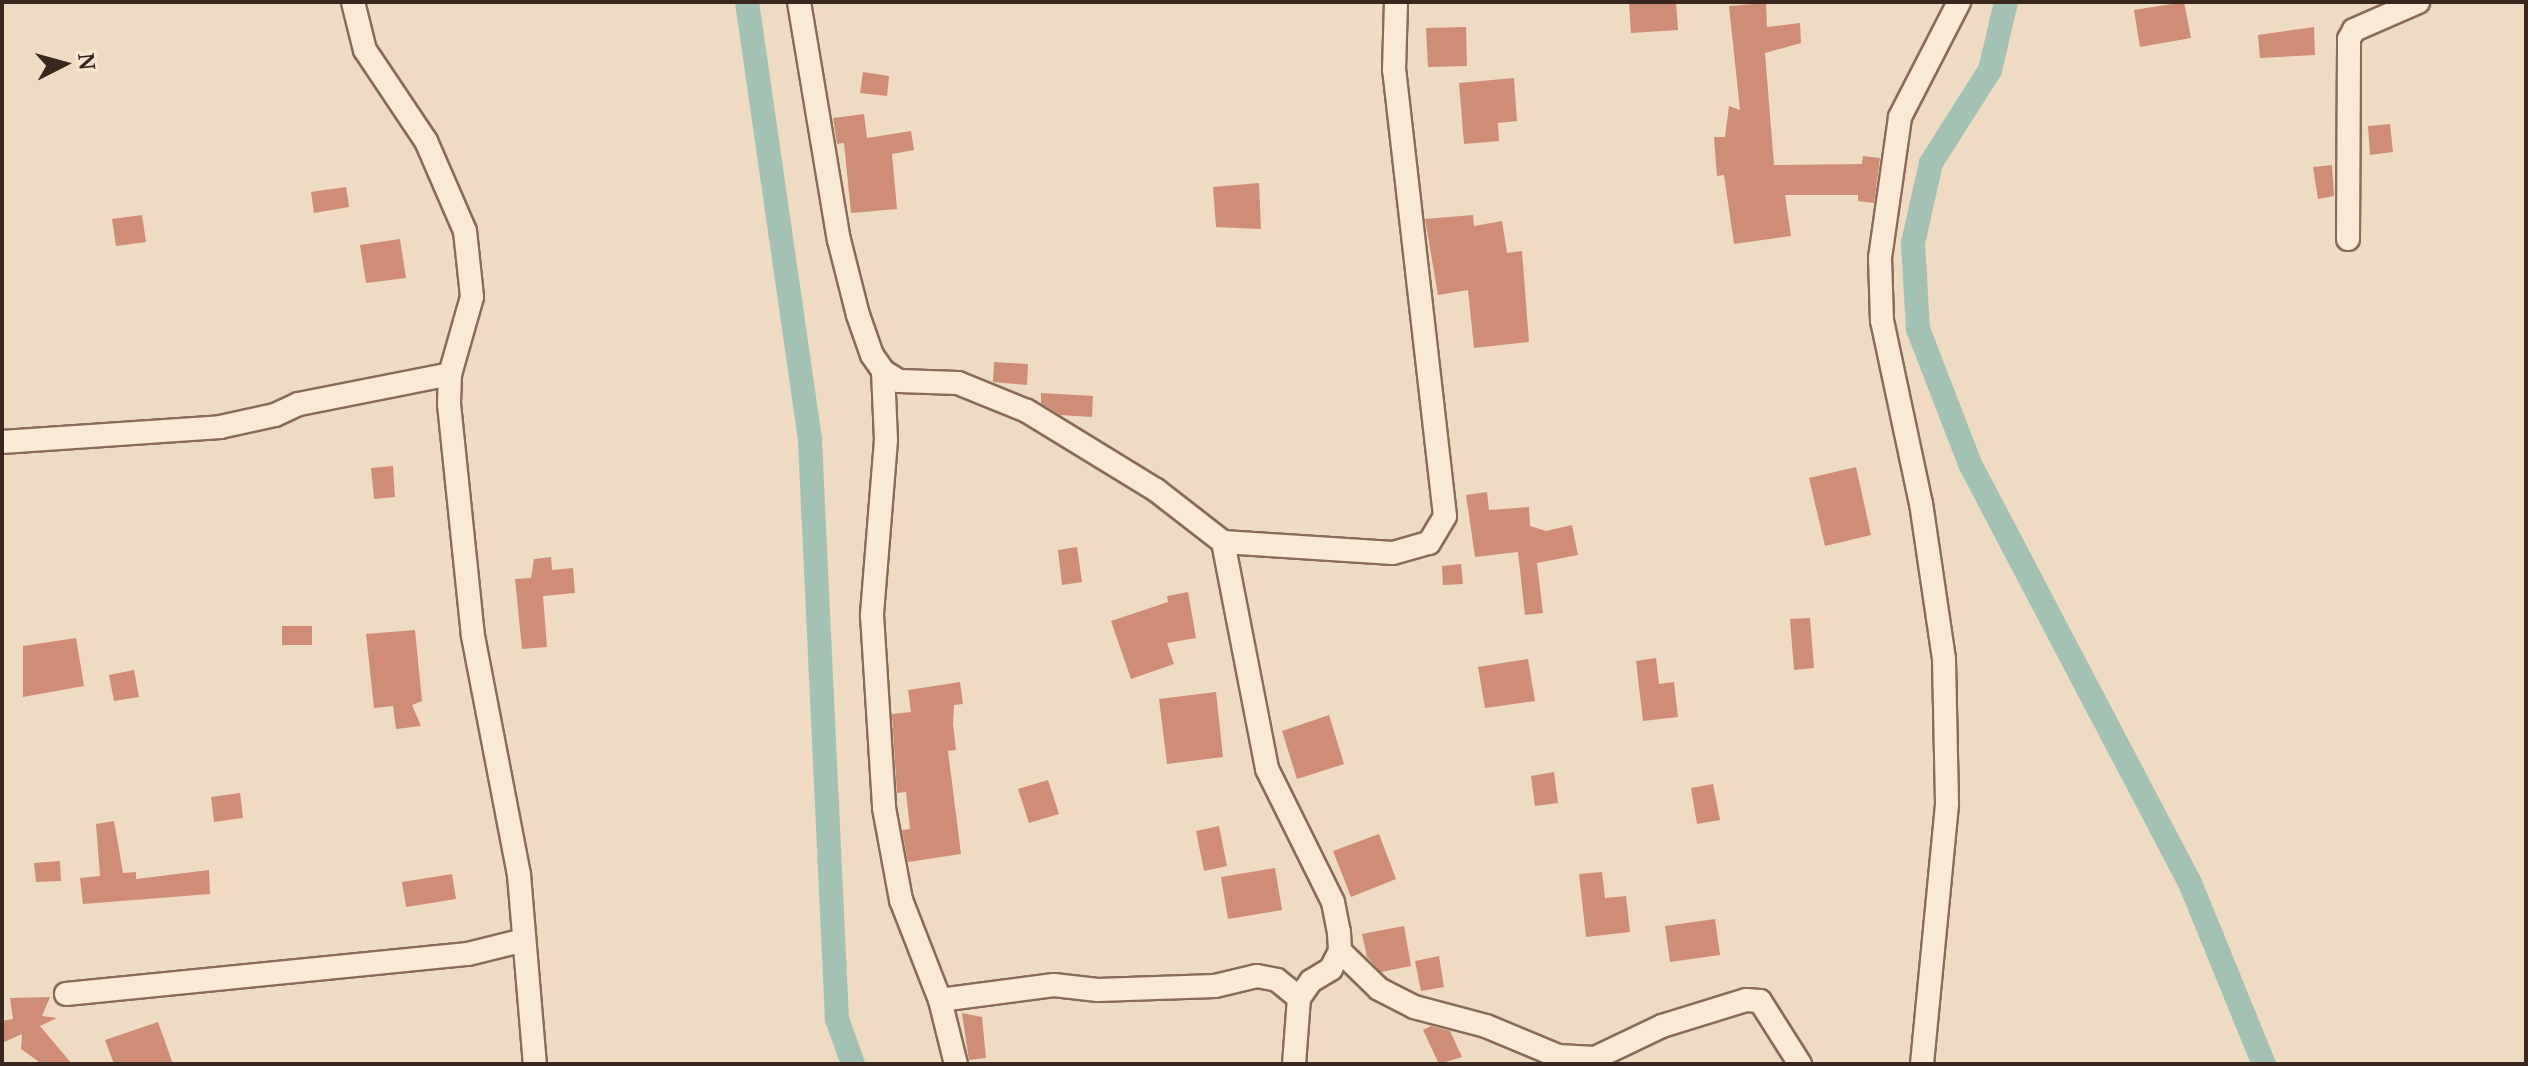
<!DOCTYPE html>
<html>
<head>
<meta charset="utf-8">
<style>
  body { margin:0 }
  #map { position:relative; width:2528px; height:1066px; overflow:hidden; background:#efdac2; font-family:"Noto Serif",serif }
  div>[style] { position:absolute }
  .canal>* { height:24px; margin:-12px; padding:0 12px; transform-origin:12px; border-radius:12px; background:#a4c2b4 }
  .building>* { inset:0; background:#cf8d76 }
  .roads { filter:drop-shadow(2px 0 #8a6b58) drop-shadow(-2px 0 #8a6b58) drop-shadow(0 2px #8a6b58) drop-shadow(0 -2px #8a6b58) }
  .street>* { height:22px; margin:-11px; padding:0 11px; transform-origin:11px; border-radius:11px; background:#fae9d5 }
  span { translate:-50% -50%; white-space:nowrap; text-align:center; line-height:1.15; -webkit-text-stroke:6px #f7e6d1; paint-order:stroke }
  .frame { position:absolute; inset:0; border:4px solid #39261d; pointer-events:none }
  .north { position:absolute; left:24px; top:24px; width:80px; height:80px; -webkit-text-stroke:6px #f7e6d1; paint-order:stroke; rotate:84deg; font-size:22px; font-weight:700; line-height:32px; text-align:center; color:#39261d }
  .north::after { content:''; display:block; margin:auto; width:28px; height:36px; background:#39261d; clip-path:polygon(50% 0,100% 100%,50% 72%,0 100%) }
</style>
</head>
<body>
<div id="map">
  <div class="canal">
    <i style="left:747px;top:2px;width:443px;rotate:81.8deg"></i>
    <i style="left:810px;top:441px;width:579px;rotate:87.33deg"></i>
    <i style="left:837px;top:1019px;width:48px;rotate:70.4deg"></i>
    <i style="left:2006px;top:2px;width:70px;rotate:103.2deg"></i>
    <i style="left:1990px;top:70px;width:110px;rotate:122.4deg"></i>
    <i style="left:1931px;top:163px;width:82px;rotate:102.7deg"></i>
    <i style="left:1913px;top:243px;width:86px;rotate:86.7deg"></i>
    <i style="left:1918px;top:329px;width:145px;rotate:68.9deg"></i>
    <i style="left:1970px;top:464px;width:473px;rotate:62.3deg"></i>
    <i style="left:2190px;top:883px;width:196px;rotate:67.8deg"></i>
  </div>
  <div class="building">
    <i style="clip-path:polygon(1629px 2px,1676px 2px,1678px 30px,1631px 33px)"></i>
    <i style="clip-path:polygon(2184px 2px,2191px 38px,2140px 47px,2134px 10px)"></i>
    <i style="clip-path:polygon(1766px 3px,1767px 27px,1800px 23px,1801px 43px,1765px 53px,1774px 165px,1862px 164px,1863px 156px,1880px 158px,1874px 203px,1858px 201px,1858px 195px,1785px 195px,1791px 236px,1734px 244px,1724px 175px,1717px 176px,1714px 137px,1725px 137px,1729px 106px,1740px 110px,1729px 6px)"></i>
    <i style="clip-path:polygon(1466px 27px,1467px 66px,1428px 67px,1426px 28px)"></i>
    <i style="clip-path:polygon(2314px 27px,2315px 55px,2260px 58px,2258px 35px)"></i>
    <i style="clip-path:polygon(863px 72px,889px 76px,887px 96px,860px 93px)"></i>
    <i style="clip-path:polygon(1514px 78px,1517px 121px,1498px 123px,1499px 141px,1464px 144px,1459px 83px)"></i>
    <i style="clip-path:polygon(864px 114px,867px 138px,911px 131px,914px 150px,892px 154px,897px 209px,851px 213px,844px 143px,837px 144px,833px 118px)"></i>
    <i style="clip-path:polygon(2390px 124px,2393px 152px,2370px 155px,2368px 126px)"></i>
    <i style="clip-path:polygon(2332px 165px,2334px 196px,2318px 199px,2313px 167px)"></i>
    <i style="clip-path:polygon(1259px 183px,1261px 229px,1216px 227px,1213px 187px)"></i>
    <i style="clip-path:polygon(346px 187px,349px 207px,314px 213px,311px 192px)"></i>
    <i style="clip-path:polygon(142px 215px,146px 242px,116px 246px,112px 219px)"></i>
    <i style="clip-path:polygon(1473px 215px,1474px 226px,1502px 221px,1507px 253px,1522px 251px,1529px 342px,1474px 348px,1468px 290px,1438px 295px,1425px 219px)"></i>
    <i style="clip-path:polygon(400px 239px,406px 278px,366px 283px,360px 245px)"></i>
    <i style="clip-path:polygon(994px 362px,1028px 364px,1027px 385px,993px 382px)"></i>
    <i style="clip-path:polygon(1041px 393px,1093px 396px,1092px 417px,1060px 415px,1041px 403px)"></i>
    <i style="clip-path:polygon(393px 466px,395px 497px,374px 499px,371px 468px)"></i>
    <i style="clip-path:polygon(1856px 467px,1871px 535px,1825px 546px,1809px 478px)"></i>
    <i style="clip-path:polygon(1487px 492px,1489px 510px,1529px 507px,1530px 526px,1546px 531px,1572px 525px,1578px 555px,1537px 563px,1543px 613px,1525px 615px,1518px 552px,1475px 557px,1466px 495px)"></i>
    <i style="clip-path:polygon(1077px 547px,1082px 582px,1062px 585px,1058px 550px)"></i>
    <i style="clip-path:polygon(551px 557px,552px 570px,573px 568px,575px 593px,543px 596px,547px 647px,522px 649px,515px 579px,531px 578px,534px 559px)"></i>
    <i style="clip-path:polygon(1461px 564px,1463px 584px,1443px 585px,1442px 566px)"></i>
    <i style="clip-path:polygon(1188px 592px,1196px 638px,1167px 643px,1174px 664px,1131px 679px,1111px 621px,1168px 602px,1167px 596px)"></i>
    <i style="clip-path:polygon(1810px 618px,1814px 668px,1794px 670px,1790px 619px)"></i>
    <i style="clip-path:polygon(282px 626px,312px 626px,312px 645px,282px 645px)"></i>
    <i style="clip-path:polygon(415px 630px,422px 701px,412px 705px,421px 726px,396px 729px,393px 706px,374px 708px,366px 634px)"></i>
    <i style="clip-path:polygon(76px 638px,84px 686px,23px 697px,23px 646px)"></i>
    <i style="clip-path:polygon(1656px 658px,1659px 684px,1674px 682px,1678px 717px,1643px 721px,1636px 661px)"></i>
    <i style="clip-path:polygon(1528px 659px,1535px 701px,1485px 708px,1478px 667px)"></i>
    <i style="clip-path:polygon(134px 670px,139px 697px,114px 701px,109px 675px)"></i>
    <i style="clip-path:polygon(960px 682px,963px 704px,954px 705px,953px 724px,956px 750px,948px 751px,961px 854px,908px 862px,902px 830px,910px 829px,906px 792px,897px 793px,892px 714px,911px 712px,908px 690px)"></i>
    <i style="clip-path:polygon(1216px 692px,1223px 757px,1167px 764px,1159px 699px)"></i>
    <i style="clip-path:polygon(1329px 715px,1344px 764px,1297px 779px,1282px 731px)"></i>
    <i style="clip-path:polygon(1554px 772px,1558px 803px,1535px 806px,1531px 776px)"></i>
    <i style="clip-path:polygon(1048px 780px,1059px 814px,1029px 823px,1018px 789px)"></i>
    <i style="clip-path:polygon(1713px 784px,1720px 820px,1697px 824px,1691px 788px)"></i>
    <i style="clip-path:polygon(240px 793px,243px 818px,214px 822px,211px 797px)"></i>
    <i style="clip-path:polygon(114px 821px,123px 873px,136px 872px,136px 879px,209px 870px,210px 894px,83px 904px,80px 878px,100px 876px,96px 824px)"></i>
    <i style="clip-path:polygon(1219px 826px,1227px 866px,1204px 871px,1196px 831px)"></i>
    <i style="clip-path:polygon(1379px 834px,1396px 879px,1351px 897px,1333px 851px)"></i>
    <i style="clip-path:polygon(60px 861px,61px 881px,36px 882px,34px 863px)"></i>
    <i style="clip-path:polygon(1275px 868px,1282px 910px,1228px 919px,1221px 877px)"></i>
    <i style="clip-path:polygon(1602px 872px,1605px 898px,1626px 896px,1630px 932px,1586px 937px,1579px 874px)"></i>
    <i style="clip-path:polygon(452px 874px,456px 899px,406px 907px,402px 882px)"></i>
    <i style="clip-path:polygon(1715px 919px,1720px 955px,1670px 962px,1665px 926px)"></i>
    <i style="clip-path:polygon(1404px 926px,1411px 966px,1381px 972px,1367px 957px,1362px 934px)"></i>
    <i style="clip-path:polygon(1439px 956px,1444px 987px,1421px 991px,1415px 961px)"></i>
    <i style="clip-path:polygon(50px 997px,42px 1016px,57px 1018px,40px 1026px,72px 1064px,42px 1064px,21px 1049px,22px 1034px,2px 1043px,2px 1021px,13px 1019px,10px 998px)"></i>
    <i style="clip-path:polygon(962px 1013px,982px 1017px,986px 1058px,969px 1060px)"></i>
    <i style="clip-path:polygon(158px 1022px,173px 1064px,114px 1064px,105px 1040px)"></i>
    <i style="clip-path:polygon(1431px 1026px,1450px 1031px,1462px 1057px,1439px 1064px,1423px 1030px)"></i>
  </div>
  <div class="roads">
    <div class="street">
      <i style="left:353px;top:2px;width:49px;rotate:76deg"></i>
      <i style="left:365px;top:50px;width:110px;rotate:56.2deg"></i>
      <i style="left:426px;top:141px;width:98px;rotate:66.6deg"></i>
      <i style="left:465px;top:231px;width:66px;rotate:83.9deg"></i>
      <i style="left:472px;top:297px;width:80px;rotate:105.9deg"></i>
      <i style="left:450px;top:374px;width:30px;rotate:92deg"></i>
      <i style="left:449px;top:404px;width:233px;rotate:84.1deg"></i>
      <i style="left:473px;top:636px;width:243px;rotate:79.1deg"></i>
      <i style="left:519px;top:875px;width:190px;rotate:85.2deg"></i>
      <i style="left:799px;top:2px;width:241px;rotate:80.5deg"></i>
      <i style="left:839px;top:240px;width:77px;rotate:75.8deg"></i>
      <i style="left:858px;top:315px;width:42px;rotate:70.7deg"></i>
      <i style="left:872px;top:355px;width:19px;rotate:55deg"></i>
      <i style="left:883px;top:371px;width:19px;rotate:32deg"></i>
      <i style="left:899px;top:381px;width:59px;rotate:1.9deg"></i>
      <i style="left:958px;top:383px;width:74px;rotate:22.1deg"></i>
      <i style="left:1027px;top:411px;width:151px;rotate:31.5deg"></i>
      <i style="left:1156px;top:490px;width:85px;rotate:37.8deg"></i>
      <i style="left:1223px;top:542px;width:231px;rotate:79deg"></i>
      <i style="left:1267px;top:769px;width:148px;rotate:63.6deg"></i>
      <i style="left:1333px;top:902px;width:31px;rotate:79deg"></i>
      <i style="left:1339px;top:932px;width:19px;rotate:87deg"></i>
      <i style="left:1340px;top:951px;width:20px;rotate:117deg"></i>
      <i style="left:1331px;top:969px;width:23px;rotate:149deg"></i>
      <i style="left:1311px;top:981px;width:21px;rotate:125deg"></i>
      <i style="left:1299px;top:998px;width:66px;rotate:94.3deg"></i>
      <i style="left:2348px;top:239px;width:200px;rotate:-89.7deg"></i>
      <i style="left:2349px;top:39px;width:10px;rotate:-61deg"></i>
      <i style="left:2354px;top:30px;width:70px;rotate:-23.6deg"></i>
      <i style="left:883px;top:371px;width:69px;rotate:87.5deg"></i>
      <i style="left:886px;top:440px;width:176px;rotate:94.6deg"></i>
      <i style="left:872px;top:615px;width:193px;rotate:86.4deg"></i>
      <i style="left:884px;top:808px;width:94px;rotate:79.5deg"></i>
      <i style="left:901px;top:900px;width:107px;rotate:68.7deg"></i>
      <i style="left:940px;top:1000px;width:66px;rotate:76deg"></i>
      <i style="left:2px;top:442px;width:219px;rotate:-3.9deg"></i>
      <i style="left:220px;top:427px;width:56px;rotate:-12.3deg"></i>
      <i style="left:275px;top:415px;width:26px;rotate:-25deg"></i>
      <i style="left:299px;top:404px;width:154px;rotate:-11.2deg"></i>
      <i style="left:1223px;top:542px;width:170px;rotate:3.7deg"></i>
      <i style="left:1393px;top:553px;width:37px;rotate:-16deg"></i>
      <i style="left:1429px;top:543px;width:31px;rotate:-59deg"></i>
      <i style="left:1445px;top:516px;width:449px;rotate:-96.5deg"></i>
      <i style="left:1394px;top:70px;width:68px;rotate:-88.3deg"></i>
      <i style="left:1340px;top:951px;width:54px;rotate:44.3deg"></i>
      <i style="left:1379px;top:989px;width:39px;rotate:27deg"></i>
      <i style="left:1414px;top:1007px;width:74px;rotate:14.8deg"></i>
      <i style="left:1486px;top:1026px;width:78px;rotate:22.6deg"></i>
      <i style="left:1558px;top:1056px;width:37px;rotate:3deg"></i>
      <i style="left:1595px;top:1058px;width:74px;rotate:-25.5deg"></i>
      <i style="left:1662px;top:1026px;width:88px;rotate:-17.2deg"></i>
      <i style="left:1746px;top:1000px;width:14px;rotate:4deg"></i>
      <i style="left:1760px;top:1001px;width:75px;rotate:57.6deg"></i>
      <i style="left:66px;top:994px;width:404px;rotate:-5.7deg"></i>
      <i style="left:468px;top:954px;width:58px;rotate:-14deg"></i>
      <i style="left:940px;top:1000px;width:115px;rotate:-7.5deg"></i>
      <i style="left:1054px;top:985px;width:44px;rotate:6.5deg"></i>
      <i style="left:1098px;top:990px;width:117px;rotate:-2deg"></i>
      <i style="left:1215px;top:986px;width:43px;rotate:-13.4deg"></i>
      <i style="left:1257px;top:976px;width:20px;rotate:11deg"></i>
      <i style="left:1277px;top:980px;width:28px;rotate:39deg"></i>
      <i style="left:1922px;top:1064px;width:262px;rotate:-84.5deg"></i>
      <i style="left:1947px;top:803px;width:144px;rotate:-91.2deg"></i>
      <i style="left:1944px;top:659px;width:157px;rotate:-98.4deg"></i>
      <i style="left:1921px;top:504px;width:187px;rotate:-102deg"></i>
      <i style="left:1882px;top:321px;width:63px;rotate:-91.8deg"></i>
      <i style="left:1880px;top:258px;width:142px;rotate:-81.9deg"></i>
      <i style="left:1900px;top:117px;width:129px;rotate:-62.8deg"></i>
    </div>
  </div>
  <div class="frame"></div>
  <div class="north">N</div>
</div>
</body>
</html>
